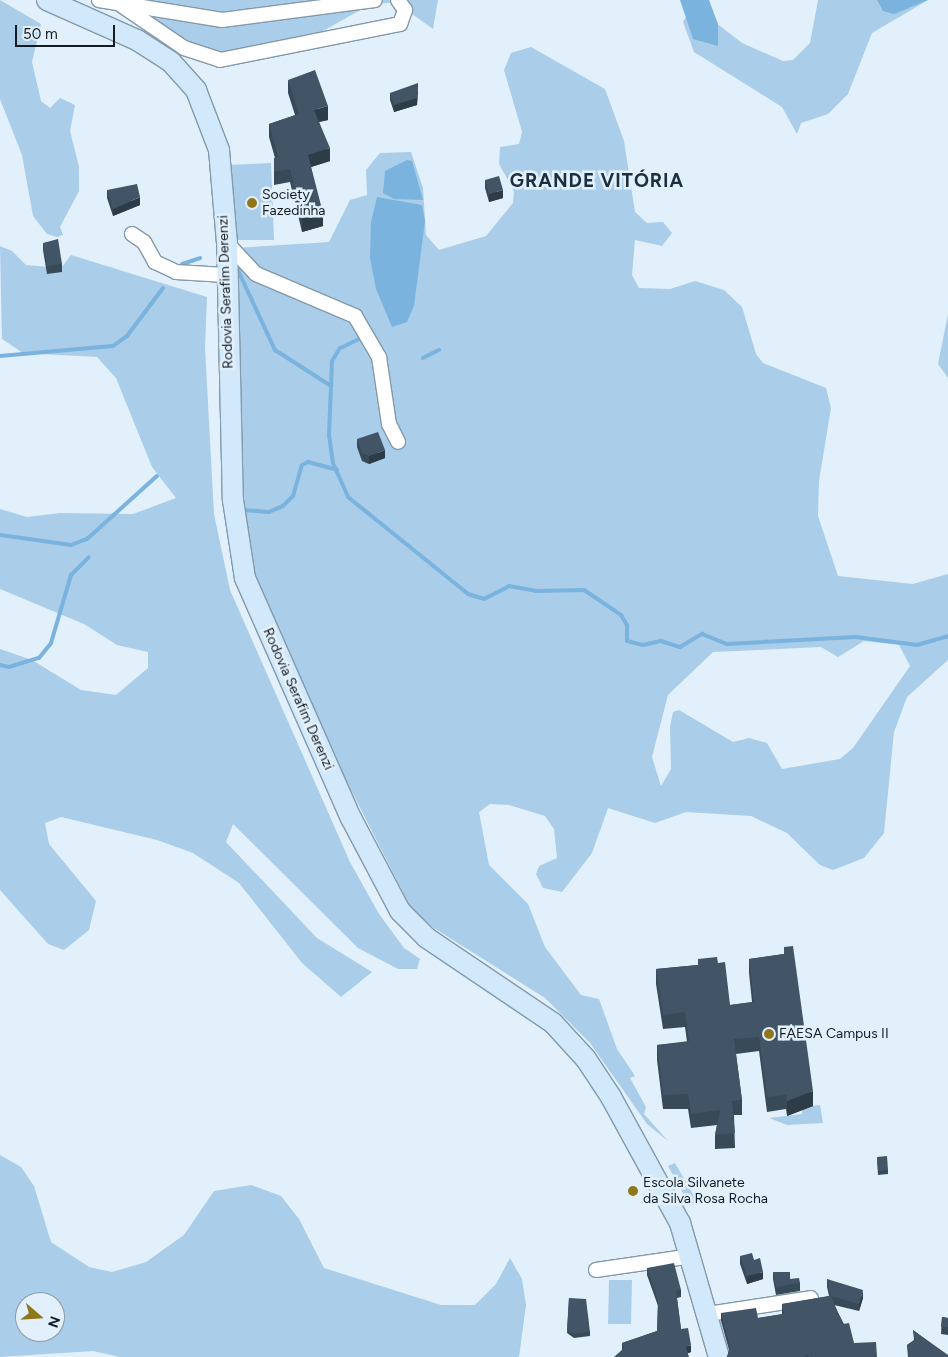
<!DOCTYPE html>
<html>
<head>
<meta charset="utf-8">
<style>
  body { margin:0 }
  #map { position:relative; width:948px; height:1357px; overflow:hidden; background:#e2f0fc; font-family:Figtree,sans-serif }
  div>[style] { position:absolute }
  .green>* { inset:0; background:#aacde9 }
  .water>* { inset:0; background:#7ab3de }
  .stream>* { height:4px; margin:-2px; padding:0 2px; transform-origin:2px; border-radius:2px; background:#7ab3de }
  .roads { filter:drop-shadow(1px 0 #8399ab) drop-shadow(-1px 0 #8399ab) drop-shadow(0 1px #8399ab) drop-shadow(0 -1px #8399ab) }
  .street>* { height:14px; margin:-7px; padding:0 7px; transform-origin:7px; border-radius:7px; background:#fff }
  .secondary>* { height:20px; margin:-10px; padding:0 10px; transform-origin:10px; border-radius:10px; background:#d1e9fb }
  .wall>* { inset:0; background:#384958 }
  .shaded-wall>* { inset:0; background:#2e3c47 }
  .building>* { inset:0; background:#415566 }
  .dots>* { width:14px; height:14px; translate:-50% -50%; box-sizing:border-box; border:2px solid #e2f0fc; border-radius:50% }
  span { translate:-50% -50%; white-space:nowrap; text-align:center; line-height:1.15; -webkit-text-stroke:5px #e2f0fc; paint-order:stroke }
  .poi-label { font-size:14px; color:#131c22 }
  .left { translate:0 -50%; text-align:left }
  .street-label { font-size:14px; color:#131c22 }
  .district-label { font-size:19px; color:#1c2f3e; font-weight:700; letter-spacing:1px }
  .north { position:absolute; left:15px; top:1292px; width:50px; height:50px; box-sizing:border-box; background:#e2f0fc; border:1px solid #8f9ba5; border-radius:50%; rotate:109deg; font-size:14px; font-weight:700; line-height:20px; text-align:center; color:#131c22 }
  .north::after { content:''; display:block; margin:auto; width:18px; height:22px; background:#90771c; clip-path:polygon(50% 0,100% 100%,50% 72%,0 100%) }
  .scale { position:absolute; left:15px; top:25px; width:100px; height:22px; box-sizing:border-box; border:2px solid #131c22; border-top:0; padding-left:6px; font-size:15px; line-height:18px; white-space:nowrap; color:#131c22; -webkit-text-stroke:4px #e2f0fc; paint-order:stroke }
</style>
</head>
<body>
<div id="map">
  <div class="green">
    <i style="clip-path:polygon(0 0,41px 24px,32px 62px,41px 101px,50px 108px,60px 98px,75px 105px,70px 131px,79px 167px,79px 191px,60px 227px,63px 235px,57px 237px,47px 234px,33px 216px,22px 155px,0 99px)"></i>
    <i style="clip-path:polygon(101px 0,438px 0,433px 29px,395px 2px,369px 5px,307px 40px,210px 54px)"></i>
    <i style="clip-path:polygon(818px 0,928px 0,872px 33px,848px 94px,828px 114px,801px 123px,797px 134px,782px 107px,694px 52px,683px 22px,693px 5px,742px 43px,783px 61px,793px 60px,810px 43px)"></i>
    <i style="clip-path:polygon(evenodd,531px 47px,605px 89px,624px 141px,635px 212px,647px 223px,663px 222px,672px 233px,662px 246px,635px 240px,632px 275px,639px 288px,670px 289px,695px 281px,724px 290px,742px 307px,756px 354px,763px 363px,826px 388px,831px 408px,819px 481px,818px 516px,838px 576px,913px 584px,948px 574px,948px 660px,907px 697px,894px 732px,884px 833px,864px 858px,833px 870px,820px 865px,787px 833px,751px 816px,686px 812px,655px 823px,608px 808px,592px 853px,562px 892px,543px 888px,536px 874px,539px 866px,557px 858px,554px 829px,545px 816px,509px 805px,490px 804px,479px 812px,489px 865px,528px 904px,545px 947px,581px 995px,599px 999px,617px 1049px,635px 1076px,630px 1078px,646px 1107px,644px 1114px,668px 1141px,647px 1124px,590px 1043px,545px 998px,434px 928px,411px 908px,351px 790px,347px 791px,270px 616px,246px 547px,235px 248px,329px 242px,350px 200px,367px 195px,366px 170px,380px 153px,411px 152px,423px 188px,426px 235px,439px 250px,486px 236px,513px 203px,514px 191px,499px 164px,500px 147px,519px 144px,522px 132px,504px 70px,511px 53px,531px 47px,864px 641px,899px 645px,910px 666px,853px 748px,840px 759px,782px 769px,767px 743px,749px 738px,733px 742px,679px 710px,673px 712px,670px 727px,671px 769px,661px 786px,652px 757px,668px 695px,713px 652px,821px 647px,838px 657px,864px 641px)"></i>
    <i style="clip-path:polygon(271px 163px,274px 240px,232px 240px,229px 165px)"></i>
    <i style="clip-path:polygon(0 246px,12px 251px,26px 265px,61px 268px,71px 255px,207px 297px,205px 348px,214px 514px,230px 590px,350px 862px,379px 914px,404px 948px,420px 959px,417px 969px,398px 969px,358px 948px,233px 824px,226px 842px,317px 938px,372px 972px,341px 997px,302px 963px,239px 883px,193px 853px,157px 840px,61px 817px,45px 823px,49px 844px,96px 901px,89px 930px,64px 950px,48px 944px,0 890px,0 649px,32px 660px,81px 690px,116px 695px,148px 668px,148px 652px,117px 645px,84px 624px,0 589px,0 509px,27px 517px,60px 513px,133px 514px,176px 498px,152px 467px,116px 378px,97px 357px,23px 353px,2px 339px)"></i>
    <i style="clip-path:polygon(948px 314px,948px 378px,938px 364px)"></i>
    <i style="clip-path:polygon(820px 1105px,823px 1123px,787px 1125px,769px 1118px,802px 1114px,802px 1107px)"></i>
    <i style="clip-path:polygon(evenodd,0 1155px,21px 1167px,34px 1186px,51px 1242px,89px 1267px,112px 1272px,146px 1262px,184px 1235px,214px 1191px,251px 1185px,281px 1196px,299px 1219px,324px 1268px,441px 1305px,475px 1305px,496px 1284px,510px 1258px,522px 1279px,526px 1305px,519px 1357px,120px 1357px,93px 1351px,0 1357px,0 1155px,25px 1302px,55px 1302px,55px 1332px,25px 1332px,25px 1302px)"></i>
    <i style="clip-path:polygon(675px 1163px,698px 1203px,690px 1206px,668px 1166px)"></i>
    <i style="clip-path:polygon(609px 1280px,632px 1280px,631px 1324px,608px 1324px)"></i>
  </div>
  <div class="water">
    <i style="clip-path:polygon(680px 0,709px 0,718px 24px,718px 46px,693px 39px)"></i>
    <i style="clip-path:polygon(877px 0,928px 0,894px 14px,883px 11px)"></i>
    <i style="clip-path:polygon(407px 160px,412px 161px,423px 200px,394px 199px,383px 193px,385px 171px)"></i>
    <i style="clip-path:polygon(377px 197px,422px 205px,425px 221px,414px 306px,407px 322px,392px 327px,376px 289px,370px 258px,371px 222px)"></i>
  </div>
  <div class="stream">
    <i style="left:182px;top:264px;width:19px;rotate:-18deg"></i>
    <i style="left:236px;top:266px;width:93px;rotate:65.1deg"></i>
    <i style="left:275px;top:350px;width:67px;rotate:32.7deg"></i>
    <i style="left:363px;top:337px;width:25px;rotate:154deg"></i>
    <i style="left:340px;top:348px;width:15px;rotate:122deg"></i>
    <i style="left:332px;top:361px;width:74px;rotate:92.3deg"></i>
    <i style="left:329px;top:435px;width:28px;rotate:82deg"></i>
    <i style="left:333px;top:463px;width:37px;rotate:66deg"></i>
    <i style="left:348px;top:497px;width:154px;rotate:38.9deg"></i>
    <i style="left:468px;top:594px;width:17px;rotate:17deg"></i>
    <i style="left:484px;top:599px;width:28px;rotate:-27deg"></i>
    <i style="left:509px;top:586px;width:27px;rotate:10deg"></i>
    <i style="left:536px;top:591px;width:48px;rotate:-1.2deg"></i>
    <i style="left:584px;top:590px;width:45px;rotate:34deg"></i>
    <i style="left:621px;top:615px;width:12px;rotate:59deg"></i>
    <i style="left:627px;top:625px;width:16px;rotate:90deg"></i>
    <i style="left:627px;top:641px;width:16px;rotate:14deg"></i>
    <i style="left:643px;top:645px;width:18px;rotate:-13deg"></i>
    <i style="left:661px;top:641px;width:20px;rotate:18deg"></i>
    <i style="left:680px;top:647px;width:26px;rotate:-31deg"></i>
    <i style="left:702px;top:634px;width:27px;rotate:22deg"></i>
    <i style="left:727px;top:644px;width:129px;rotate:-3.1deg"></i>
    <i style="left:856px;top:637px;width:62px;rotate:7.5deg"></i>
    <i style="left:917px;top:645px;width:32px;rotate:-16deg"></i>
    <i style="left:0;top:356px;width:113px;rotate:-5.1deg"></i>
    <i style="left:113px;top:346px;width:17px;rotate:-36deg"></i>
    <i style="left:127px;top:336px;width:60px;rotate:-53.1deg"></i>
    <i style="left:423px;top:358px;width:18px;rotate:-27deg"></i>
    <i style="left:242px;top:510px;width:27px;rotate:4deg"></i>
    <i style="left:269px;top:512px;width:15px;rotate:-23deg"></i>
    <i style="left:283px;top:506px;width:14px;rotate:-45deg"></i>
    <i style="left:293px;top:496px;width:32px;rotate:-74deg"></i>
    <i style="left:302px;top:465px;width:7px;rotate:-27deg"></i>
    <i style="left:308px;top:462px;width:30px;rotate:15deg"></i>
    <i style="left:0;top:535px;width:72px;rotate:8deg"></i>
    <i style="left:71px;top:545px;width:17px;rotate:-21deg"></i>
    <i style="left:87px;top:539px;width:94px;rotate:-42deg"></i>
    <i style="left:0;top:665px;width:9px;rotate:13deg"></i>
    <i style="left:9px;top:667px;width:31px;rotate:-17deg"></i>
    <i style="left:39px;top:658px;width:19px;rotate:-51deg"></i>
    <i style="left:51px;top:643px;width:71px;rotate:-73.6deg"></i>
    <i style="left:71px;top:575px;width:25px;rotate:-45deg"></i>
  </div>
  <div class="roads">
    <div class="street">
      <i style="left:99px;top:0;width:125px;rotate:9.2deg"></i>
      <i style="left:222px;top:20px;width:154px;rotate:-7.4deg"></i>
      <i style="left:121px;top:5px;width:76px;rotate:34.3deg"></i>
      <i style="left:184px;top:48px;width:38px;rotate:18deg"></i>
      <i style="left:220px;top:60px;width:184px;rotate:-11.3deg"></i>
      <i style="left:400px;top:24px;width:15px;rotate:-70deg"></i>
      <i style="left:405px;top:10px;width:12px;rotate:-125deg"></i>
      <i style="left:132px;top:234px;width:14px;rotate:34deg"></i>
      <i style="left:144px;top:242px;width:23px;rotate:61deg"></i>
      <i style="left:155px;top:262px;width:23px;rotate:25deg"></i>
      <i style="left:176px;top:272px;width:49px;rotate:3.5deg"></i>
      <i style="left:227px;top:243px;width:42px;rotate:46.9deg"></i>
      <i style="left:256px;top:274px;width:108px;rotate:23deg"></i>
      <i style="left:355px;top:316px;width:48px;rotate:59.7deg"></i>
      <i style="left:379px;top:357px;width:68px;rotate:81.5deg"></i>
      <i style="left:389px;top:424px;width:20px;rotate:63deg"></i>
      <i style="left:596px;top:1270px;width:97px;rotate:-8.3deg"></i>
      <i style="left:708px;top:1314px;width:104px;rotate:-8.8deg"></i>
    </div>
    <div class="secondary">
      <i style="left:47px;top:0;width:98px;rotate:24deg"></i>
      <i style="left:137px;top:40px;width:40px;rotate:32.9deg"></i>
      <i style="left:171px;top:62px;width:38px;rotate:48deg"></i>
      <i style="left:196px;top:90px;width:64px;rotate:69deg"></i>
      <i style="left:219px;top:150px;width:93px;rotate:85.1deg"></i>
      <i style="left:227px;top:243px;width:257px;rotate:88.7deg"></i>
      <i style="left:233px;top:500px;width:79px;rotate:81.3deg"></i>
      <i style="left:245px;top:578px;width:262px;rotate:66.2deg"></i>
      <i style="left:351px;top:818px;width:105px;rotate:62.2deg"></i>
      <i style="left:400px;top:911px;width:38px;rotate:45deg"></i>
      <i style="left:427px;top:938px;width:152px;rotate:34deg"></i>
      <i style="left:553px;top:1023px;width:49px;rotate:47.5deg"></i>
      <i style="left:586px;top:1059px;width:45px;rotate:56.7deg"></i>
      <i style="left:611px;top:1097px;width:144px;rotate:61.3deg"></i>
      <i style="left:680px;top:1223px;width:140px;rotate:73.8deg"></i>
    </div>
  </div>
  <div class="wall">
    <i style="clip-path:polygon(288px 80px,328px 120px,319px 122px,330px 161px,311px 167px,323px 226px,302px 232px,290px 182px,274px 185px,274px 158px,275px 158px,269px 137px,269px 124px,295px 115px,288px 93px)"></i>
    <i style="clip-path:polygon(418px 91px,417px 105px,394px 112px,390px 100px,390px 93px)"></i>
    <i style="clip-path:polygon(485px 180px,503px 198px,489px 202px,485px 188px)"></i>
    <i style="clip-path:polygon(107px 190px,140px 205px,113px 216px,107px 198px)"></i>
    <i style="clip-path:polygon(43px 243px,62px 264px,62px 272px,47px 274px,43px 250px)"></i>
    <i style="clip-path:polygon(357px 439px,385px 458px,369px 464px,362px 461px,357px 447px)"></i>
    <i style="clip-path:polygon(784px 947px,813px 1106px,787px 1116px,786px 1109px,767px 1112px,759px 1051px,736px 1054px,742px 1100px,742px 1115px,734px 1115px,735px 1148px,715px 1149px,715px 1135px,717px 1125px,691px 1128px,688px 1109px,663px 1109px,657px 1060px,657px 1045px,687px 1042px,685px 1027px,663px 1029px,656px 984px,656px 969px,718px 963px,730px 1005px,752px 1002px,749px 973px,749px 959px,784px 954px)"></i>
    <i style="clip-path:polygon(877px 1157px,888px 1170px,888px 1174px,878px 1175px)"></i>
    <i style="clip-path:polygon(740px 1256px,754px 1260px,763px 1279px,747px 1284px,740px 1264px)"></i>
    <i style="clip-path:polygon(647px 1268px,681px 1290px,681px 1297px,677px 1298px,681px 1329px,691px 1352px,688px 1353px,622px 1350px,622px 1343px,657px 1331px,658px 1306px,647px 1275px)"></i>
    <i style="clip-path:polygon(773px 1272px,800px 1283px,800px 1291px,776px 1295px,773px 1279px)"></i>
    <i style="clip-path:polygon(827px 1279px,863px 1298px,859px 1311px,834px 1305px,854px 1343px,877px 1357px,727px 1357px,729px 1350px,721px 1321px,721px 1313px,758px 1318px,782px 1314px,782px 1304px,829px 1296px,827px 1287px)"></i>
    <i style="clip-path:polygon(569px 1298px,590px 1332px,590px 1336px,574px 1338px,567px 1333px)"></i>
    <i style="clip-path:polygon(942px 1317px,948px 1318px,948px 1335px,941px 1334px)"></i>
    <i style="clip-path:polygon(913px 1330px,948px 1357px,908px 1357px,907px 1345px,914px 1340px)"></i>
  </div>
  <div class="shaded-wall">
    <i style="clip-path:polygon(418px 83px,417px 105px,394px 112px,394px 105px)"></i>
    <i style="clip-path:polygon(328px 106px,328px 120px,314px 123px,314px 110px)"></i>
    <i style="clip-path:polygon(330px 148px,330px 161px,308px 168px,308px 155px)"></i>
    <i style="clip-path:polygon(503px 190px,503px 198px,489px 202px,489px 194px)"></i>
    <i style="clip-path:polygon(140px 197px,140px 205px,113px 216px,113px 209px)"></i>
    <i style="clip-path:polygon(323px 213px,323px 226px,302px 232px,302px 219px)"></i>
    <i style="clip-path:polygon(385px 450px,385px 458px,369px 464px,369px 456px)"></i>
    <i style="clip-path:polygon(813px 1091px,813px 1106px,787px 1116px,787px 1101px)"></i>
    <i style="clip-path:polygon(763px 1272px,763px 1279px,747px 1284px,747px 1276px)"></i>
    <i style="clip-path:polygon(863px 1290px,863px 1298px,859px 1311px,859px 1304px)"></i>
    <i style="clip-path:polygon(691px 1345px,691px 1352px,686px 1354px,686px 1347px)"></i>
  </div>
  <div class="building">
    <i style="clip-path:polygon(315px 70px,328px 106px,314px 110px,330px 148px,308px 155px,323px 213px,302px 219px,290px 169px,274px 172px,274px 158px,278px 157px,269px 124px,299px 114px,288px 80px)"></i>
    <i style="clip-path:polygon(418px 83px,417px 98px,394px 105px,390px 93px)"></i>
    <i style="clip-path:polygon(499px 176px,503px 190px,489px 194px,485px 180px)"></i>
    <i style="clip-path:polygon(137px 184px,140px 197px,113px 209px,107px 190px)"></i>
    <i style="clip-path:polygon(58px 239px,62px 264px,47px 266px,43px 243px)"></i>
    <i style="clip-path:polygon(378px 432px,385px 450px,369px 456px,362px 453px,357px 439px)"></i>
    <i style="clip-path:polygon(793px 946px,813px 1091px,787px 1101px,786px 1095px,767px 1097px,759px 1037px,734px 1039px,742px 1100px,732px 1101px,735px 1133px,715px 1135px,720px 1110px,691px 1114px,688px 1094px,663px 1095px,657px 1045px,689px 1041px,685px 1012px,663px 1015px,656px 969px,698px 965px,698px 959px,717px 957px,718px 963px,725px 962px,730px 1005px,754px 1002px,749px 959px,784px 954px,784px 947px)"></i>
    <i style="clip-path:polygon(887px 1156px,888px 1170px,878px 1171px,877px 1157px)"></i>
    <i style="clip-path:polygon(752px 1253px,754px 1260px,760px 1258px,763px 1272px,747px 1276px,740px 1256px)"></i>
    <i style="clip-path:polygon(674px 1263px,681px 1290px,676px 1291px,681px 1329px,688px 1328px,691px 1345px,686px 1347px,689px 1357px,614px 1357px,624px 1348px,622px 1343px,657px 1331px,658px 1300px,647px 1268px)"></i>
    <i style="clip-path:polygon(773px 1272px,790px 1272px,790px 1279px,799px 1278px,800px 1283px,776px 1287px)"></i>
    <i style="clip-path:polygon(827px 1279px,863px 1290px,859px 1304px,831px 1296px,843px 1324px,849px 1323px,854px 1343px,876px 1342px,877px 1357px,809px 1357px,808px 1354px,804px 1357px,727px 1357px,730px 1347px,721px 1313px,756px 1308px,758px 1318px,784px 1314px,782px 1304px,830px 1296px)"></i>
    <i style="clip-path:polygon(569px 1298px,586px 1299px,590px 1332px,574px 1334px,567px 1330px)"></i>
    <i style="clip-path:polygon(942px 1317px,948px 1318px,948px 1327px,941px 1327px)"></i>
    <i style="clip-path:polygon(913px 1330px,948px 1355px,948px 1357px,909px 1357px,907px 1345px,915px 1340px)"></i>
  </div>
  <div class="dots">
    <i style="left:252px;top:203px;background:#90771c"></i>
    <i style="left:769px;top:1034px;background:#90771c"></i>
    <i style="left:633px;top:1191px;background:#90771c"></i>
  </div>
  <div class="poi-label">
    <span class="left" style="left:262px;top:203px">Society<br>Fazedinha</span>
    <span class="left" style="left:779px;top:1034px">FAESA Campus II</span>
    <span class="left" style="left:643px;top:1191px">Escola Silvanete<br>da Silva Rosa Rocha</span>
  </div>
  <div class="street-label">
    <span style="left:226px;top:292px;rotate:-92deg">Rodovia Serafim Derenzi</span>
    <span style="left:298px;top:699px;rotate:66deg">Rodovia Serafim Derenzi</span>
  </div>
  <div class="district-label">
    <span style="left:597px;top:181px">GRANDE VITÓRIA</span>
  </div>
  <div class="north">N</div>
  <div class="scale">50 m</div>
</div>
</body>
</html>
